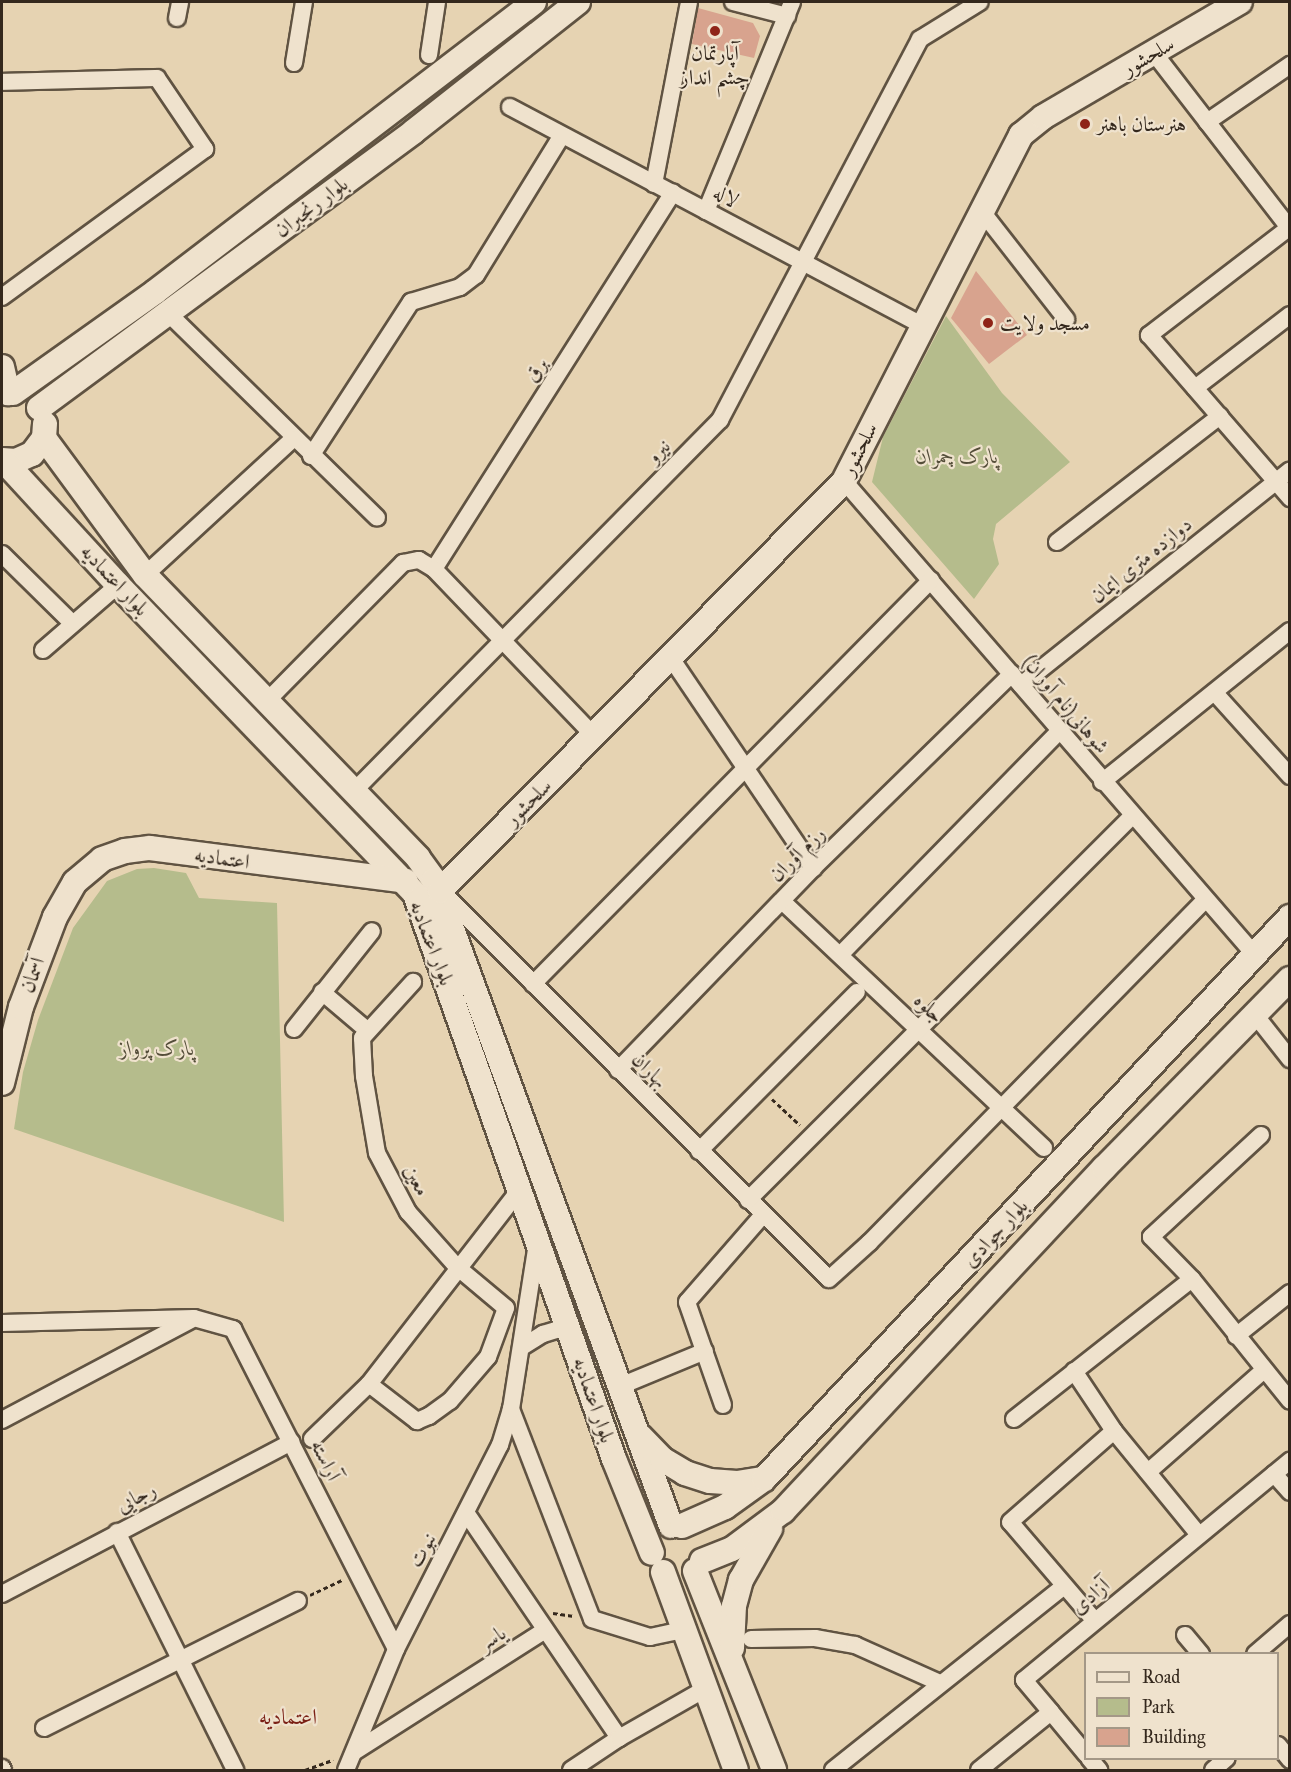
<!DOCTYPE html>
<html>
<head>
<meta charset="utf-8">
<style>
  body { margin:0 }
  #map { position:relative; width:1291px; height:1772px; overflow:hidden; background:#e6d3b2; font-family:"IM FELL Great Primer",Amiri,serif }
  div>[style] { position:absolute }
  .green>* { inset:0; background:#b5bc8c }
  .building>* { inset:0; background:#d8a38e }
  .path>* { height:3px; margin-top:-1.5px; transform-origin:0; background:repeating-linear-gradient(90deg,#34281d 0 4.5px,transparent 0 7.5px) }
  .roads { filter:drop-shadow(2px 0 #605342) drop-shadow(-2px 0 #605342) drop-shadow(0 2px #605342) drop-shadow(0 -2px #605342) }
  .street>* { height:16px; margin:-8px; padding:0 8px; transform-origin:8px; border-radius:8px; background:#efe2cd }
  .secondary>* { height:24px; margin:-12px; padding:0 12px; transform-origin:12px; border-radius:12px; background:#efe2cd }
  .dots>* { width:16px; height:16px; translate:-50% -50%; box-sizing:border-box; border:3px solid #efe2cd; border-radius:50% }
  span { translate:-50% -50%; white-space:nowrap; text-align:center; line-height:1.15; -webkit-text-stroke:4.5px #efe2cd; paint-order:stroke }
  .poi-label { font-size:21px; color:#34281d }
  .left { translate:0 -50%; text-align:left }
  .street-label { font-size:21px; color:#34281d }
  .park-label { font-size:21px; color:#544d39; font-style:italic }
  .neighbourhood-label { font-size:22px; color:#7a1f14 }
  .frame { position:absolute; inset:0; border:3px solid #34281d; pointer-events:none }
  .legend { position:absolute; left:1084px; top:1652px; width:195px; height:108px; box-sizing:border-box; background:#efe2cd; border:2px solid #a49887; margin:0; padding:8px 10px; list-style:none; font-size:18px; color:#34281d }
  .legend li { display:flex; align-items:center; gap:12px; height:30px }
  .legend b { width:30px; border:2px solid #a49887 }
</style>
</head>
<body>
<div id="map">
  <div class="green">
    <i style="clip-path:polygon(946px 316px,1002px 393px,1070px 462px,996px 524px,993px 539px,999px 564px,974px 599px,872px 482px,883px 437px)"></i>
    <i style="clip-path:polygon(154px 868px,186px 873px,199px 898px,277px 903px,284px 1222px,14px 1129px,23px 1072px,38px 1020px,73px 928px,107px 881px,137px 869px)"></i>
  </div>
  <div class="building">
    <i style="clip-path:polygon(698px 8px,753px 23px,760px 36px,754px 58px,692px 44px)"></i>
    <i style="clip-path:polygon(976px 271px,1027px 335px,989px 364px,951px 318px)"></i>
  </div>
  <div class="path">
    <i style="left:772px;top:1099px;width:38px;rotate:43deg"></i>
    <i style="left:310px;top:1595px;width:35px;rotate:-25deg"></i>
    <i style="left:553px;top:1613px;width:21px;rotate:8deg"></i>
    <i style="left:305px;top:1770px;width:30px;rotate:-20deg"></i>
  </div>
  <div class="roads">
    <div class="street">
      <i style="left:733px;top:2px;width:56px;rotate:14.5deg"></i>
      <i style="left:177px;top:18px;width:16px;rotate:-79deg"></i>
      <i style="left:1154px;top:53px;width:222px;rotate:52.3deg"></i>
      <i style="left:429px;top:55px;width:54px;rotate:-81.4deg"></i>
      <i style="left:294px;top:63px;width:62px;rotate:-80.7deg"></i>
      <i style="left:2px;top:82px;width:155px;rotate:-1.5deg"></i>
      <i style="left:157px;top:78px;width:86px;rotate:55.9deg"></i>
      <i style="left:205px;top:149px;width:251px;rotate:143.9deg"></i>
      <i style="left:510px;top:107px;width:465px;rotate:27.9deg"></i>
      <i style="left:1207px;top:122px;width:101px;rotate:-34.5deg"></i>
      <i style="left:654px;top:184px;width:185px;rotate:-79.1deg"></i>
      <i style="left:980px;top:209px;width:140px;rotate:52deg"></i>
      <i style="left:706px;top:211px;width:226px;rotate:-67.6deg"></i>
      <i style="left:1290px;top:227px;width:178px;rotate:142.5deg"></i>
      <i style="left:1149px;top:335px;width:216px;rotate:49.1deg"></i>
      <i style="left:169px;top:314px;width:291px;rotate:44.4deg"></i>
      <i style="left:1195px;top:388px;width:120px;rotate:-37.5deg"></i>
      <i style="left:311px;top:456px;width:184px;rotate:-57deg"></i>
      <i style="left:411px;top:302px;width:51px;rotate:-17deg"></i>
      <i style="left:460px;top:287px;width:20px;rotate:-37deg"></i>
      <i style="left:476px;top:275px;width:164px;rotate:-58.4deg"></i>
      <i style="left:844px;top:481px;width:626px;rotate:49.08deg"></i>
      <i style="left:1057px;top:542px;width:206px;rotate:-37.7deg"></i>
      <i style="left:2px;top:554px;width:98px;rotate:44.6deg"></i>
      <i style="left:434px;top:569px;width:446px;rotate:-57.6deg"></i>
      <i style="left:145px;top:575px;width:201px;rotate:-42.6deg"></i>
      <i style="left:43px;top:650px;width:99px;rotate:-40.9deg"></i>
      <i style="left:671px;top:658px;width:254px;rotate:55.9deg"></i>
      <i style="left:1021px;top:685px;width:344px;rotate:-38.6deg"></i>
      <i style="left:1215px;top:693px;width:112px;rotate:47.9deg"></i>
      <i style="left:265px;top:703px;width:197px;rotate:-45.4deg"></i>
      <i style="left:403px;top:563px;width:16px;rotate:-11deg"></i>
      <i style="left:419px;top:560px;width:17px;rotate:31deg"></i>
      <i style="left:434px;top:569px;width:230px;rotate:46.2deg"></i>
      <i style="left:1102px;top:782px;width:241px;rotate:-38.8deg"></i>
      <i style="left:353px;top:792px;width:523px;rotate:-45.39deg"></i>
      <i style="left:720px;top:420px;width:430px;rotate:-62.3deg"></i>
      <i style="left:920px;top:39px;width:70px;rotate:-31.7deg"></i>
      <i style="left:442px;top:892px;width:547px;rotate:45deg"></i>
      <i style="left:829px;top:1279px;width:54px;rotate:-42deg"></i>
      <i style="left:869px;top:1243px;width:480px;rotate:-45.6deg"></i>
      <i style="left:782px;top:901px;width:360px;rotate:43.3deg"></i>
      <i style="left:840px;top:955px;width:312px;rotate:-45.6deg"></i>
      <i style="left:533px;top:984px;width:567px;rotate:-45.43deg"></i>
      <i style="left:322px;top:992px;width:59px;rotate:40.2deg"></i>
      <i style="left:1256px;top:1016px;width:55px;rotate:51.7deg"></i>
      <i style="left:294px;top:1029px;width:125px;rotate:-51.5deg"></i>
      <i style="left:618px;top:1070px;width:281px;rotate:-46deg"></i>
      <i style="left:813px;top:868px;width:278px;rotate:-44.3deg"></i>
      <i style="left:1261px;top:1135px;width:150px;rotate:137.2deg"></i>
      <i style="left:1151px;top:1237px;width:59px;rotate:45.7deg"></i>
      <i style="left:1192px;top:1279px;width:156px;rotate:51.2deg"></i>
      <i style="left:699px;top:1151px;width:224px;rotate:-45.2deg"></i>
      <i style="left:748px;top:1200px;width:543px;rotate:-45deg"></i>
      <i style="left:2px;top:1323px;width:192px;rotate:-1.5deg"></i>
      <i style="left:194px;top:1318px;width:41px;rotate:15.8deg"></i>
      <i style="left:233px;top:1329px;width:359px;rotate:63deg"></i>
      <i style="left:1236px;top:1336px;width:69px;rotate:-38.5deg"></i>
      <i style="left:522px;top:1347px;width:25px;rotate:-32deg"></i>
      <i style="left:543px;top:1334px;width:27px;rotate:-17deg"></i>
      <i style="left:1074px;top:1371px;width:72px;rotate:56.3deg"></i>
      <i style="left:1114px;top:1431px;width:134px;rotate:50.7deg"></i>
      <i style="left:369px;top:1384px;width:61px;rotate:37.6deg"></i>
      <i style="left:417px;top:1421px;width:13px;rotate:-23deg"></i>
      <i style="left:429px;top:1416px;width:26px;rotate:-36deg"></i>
      <i style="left:450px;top:1401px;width:58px;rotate:-49.2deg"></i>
      <i style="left:488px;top:1357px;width:52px;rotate:-69.8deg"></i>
      <i style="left:506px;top:1308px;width:64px;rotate:-140.1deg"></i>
      <i style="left:457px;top:1267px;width:74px;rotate:-131.7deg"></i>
      <i style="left:408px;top:1212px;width:67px;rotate:-117.7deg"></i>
      <i style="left:377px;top:1153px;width:78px;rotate:-99.6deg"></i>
      <i style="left:364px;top:1076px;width:38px;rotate:-93deg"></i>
      <i style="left:362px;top:1038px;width:76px;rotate:-47.7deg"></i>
      <i style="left:618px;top:1387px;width:94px;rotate:-22.5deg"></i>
      <i style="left:723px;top:1405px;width:109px;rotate:-109.3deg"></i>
      <i style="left:687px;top:1302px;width:116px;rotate:-48.9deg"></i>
      <i style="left:511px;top:1409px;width:225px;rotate:68.9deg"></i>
      <i style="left:592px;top:1619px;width:61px;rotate:17.2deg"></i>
      <i style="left:650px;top:1637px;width:33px;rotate:-12deg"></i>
      <i style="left:1014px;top:1419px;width:226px;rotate:-38.2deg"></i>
      <i style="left:2px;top:1420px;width:214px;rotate:-27.9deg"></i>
      <i style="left:312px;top:1439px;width:79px;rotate:-44deg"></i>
      <i style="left:369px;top:1384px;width:243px;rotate:-52.2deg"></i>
      <i style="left:1148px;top:1472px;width:154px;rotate:-41.3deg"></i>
      <i style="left:1274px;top:1474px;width:24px;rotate:48deg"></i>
      <i style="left:467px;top:1514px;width:271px;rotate:55.8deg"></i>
      <i style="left:117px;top:1532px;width:266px;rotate:63.6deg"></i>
      <i style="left:2px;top:1594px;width:327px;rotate:-27.7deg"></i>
      <i style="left:1095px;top:1621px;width:130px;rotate:-130.6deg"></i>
      <i style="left:1010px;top:1522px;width:138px;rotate:-41.2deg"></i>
      <i style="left:1185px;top:1635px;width:25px;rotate:50deg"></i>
      <i style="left:751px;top:1639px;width:64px;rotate:-0.9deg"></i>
      <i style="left:815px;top:1638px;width:41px;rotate:9.9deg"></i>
      <i style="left:855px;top:1645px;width:93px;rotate:24.1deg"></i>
      <i style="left:1255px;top:1654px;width:46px;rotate:-40.6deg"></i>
      <i style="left:1051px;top:1712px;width:55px;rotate:50.2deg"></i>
      <i style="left:44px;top:1728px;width:284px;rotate:-26.6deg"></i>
      <i style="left:1278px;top:1745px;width:19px;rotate:51deg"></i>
      <i style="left:354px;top:1752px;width:225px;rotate:-32.5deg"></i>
      <i style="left:1089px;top:1758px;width:16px;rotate:50deg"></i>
      <i style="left:2px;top:1768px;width:2px;rotate:63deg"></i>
      <i style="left:346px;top:1770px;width:131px;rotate:-67.5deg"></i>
      <i style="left:396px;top:1649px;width:229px;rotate:-63deg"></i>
      <i style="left:500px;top:1445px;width:38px;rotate:-73deg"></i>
      <i style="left:511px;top:1409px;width:168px;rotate:-81.1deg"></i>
      <i style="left:571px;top:1770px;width:58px;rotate:-33.7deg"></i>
      <i style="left:619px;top:1738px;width:99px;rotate:-29.7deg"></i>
      <i style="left:833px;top:1770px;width:295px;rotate:-38.5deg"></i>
      <i style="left:979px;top:1770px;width:92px;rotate:-38.9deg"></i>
      <i style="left:1051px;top:1712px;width:42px;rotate:-130.2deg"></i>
      <i style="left:1024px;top:1680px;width:345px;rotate:-39.5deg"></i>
      <i style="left:1213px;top:1770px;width:18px;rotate:-41deg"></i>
    </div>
    <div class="secondary">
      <i style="left:2px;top:367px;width:27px;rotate:77deg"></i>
      <i style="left:13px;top:393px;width:174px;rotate:-35.4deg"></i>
      <i style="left:155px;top:292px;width:477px;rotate:-37.4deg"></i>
      <i style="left:39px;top:408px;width:465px;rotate:-36.4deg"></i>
      <i style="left:413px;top:132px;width:210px;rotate:-38.2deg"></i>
      <i style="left:44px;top:438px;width:170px;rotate:53.6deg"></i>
      <i style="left:145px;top:575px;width:393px;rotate:46deg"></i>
      <i style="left:418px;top:858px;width:27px;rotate:54deg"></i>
      <i style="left:434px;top:880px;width:688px;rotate:69.85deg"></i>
      <i style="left:2px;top:460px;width:14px;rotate:4deg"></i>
      <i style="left:16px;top:461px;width:17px;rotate:-24deg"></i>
      <i style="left:32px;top:454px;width:20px;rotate:-53deg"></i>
      <i style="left:44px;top:438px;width:14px;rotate:-86deg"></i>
      <i style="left:4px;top:461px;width:168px;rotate:47.4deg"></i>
      <i style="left:118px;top:585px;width:429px;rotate:46.1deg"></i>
      <i style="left:415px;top:894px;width:599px;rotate:70.6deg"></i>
      <i style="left:614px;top:1459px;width:101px;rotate:68deg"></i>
      <i style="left:440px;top:891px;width:576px;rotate:-45.42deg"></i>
      <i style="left:844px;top:481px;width:389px;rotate:-62.9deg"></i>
      <i style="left:1021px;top:135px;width:28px;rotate:-39deg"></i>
      <i style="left:1043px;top:117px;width:228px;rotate:-30.3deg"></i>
      <i style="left:2px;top:1083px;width:78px;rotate:-76deg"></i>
      <i style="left:21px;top:1007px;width:96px;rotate:-69.3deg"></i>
      <i style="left:55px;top:917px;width:40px;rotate:-60.3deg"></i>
      <i style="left:75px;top:882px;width:35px;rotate:-40deg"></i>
      <i style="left:102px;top:859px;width:24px;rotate:-19deg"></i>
      <i style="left:125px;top:851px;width:25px;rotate:-7deg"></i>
      <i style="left:150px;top:848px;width:258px;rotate:7.3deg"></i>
      <i style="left:641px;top:1437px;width:30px;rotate:46deg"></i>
      <i style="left:662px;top:1459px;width:27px;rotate:31deg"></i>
      <i style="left:685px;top:1473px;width:26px;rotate:18deg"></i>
      <i style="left:710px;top:1481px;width:27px;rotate:4deg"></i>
      <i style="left:737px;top:1483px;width:25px;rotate:-9deg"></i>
      <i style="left:682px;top:1526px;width:47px;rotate:-23.8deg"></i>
      <i style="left:725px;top:1507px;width:48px;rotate:-35.7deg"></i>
      <i style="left:764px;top:1479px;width:770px;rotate:-46.9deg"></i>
      <i style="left:702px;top:1561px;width:32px;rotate:-22deg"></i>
      <i style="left:732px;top:1549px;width:64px;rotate:-36.7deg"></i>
      <i style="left:783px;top:1511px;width:470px;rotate:-46.9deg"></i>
      <i style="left:1104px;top:1168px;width:265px;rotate:-45.5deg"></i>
      <i style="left:695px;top:1571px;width:214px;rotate:68.3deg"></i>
      <i style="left:663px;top:1572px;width:211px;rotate:69.8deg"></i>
      <i style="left:732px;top:1648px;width:42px;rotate:-87.3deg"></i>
      <i style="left:734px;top:1606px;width:27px;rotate:-75deg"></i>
      <i style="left:741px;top:1580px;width:59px;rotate:-60.4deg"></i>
    </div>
  </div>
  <div class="dots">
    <i style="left:715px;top:31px;background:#8f2418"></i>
    <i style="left:1085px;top:124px;background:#8f2418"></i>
    <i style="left:988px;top:323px;background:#8f2418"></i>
  </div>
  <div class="poi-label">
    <span style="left:715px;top:65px">آپارتمان<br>چشم انداز</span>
    <span class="left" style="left:1097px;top:124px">هنرستان باهنر</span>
    <span class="left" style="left:1000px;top:323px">مسجد ولایت</span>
  </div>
  <div class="street-label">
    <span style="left:1148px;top:56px;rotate:-30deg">سلحشور</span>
    <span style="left:726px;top:196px;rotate:28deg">لاله</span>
    <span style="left:311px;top:207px;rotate:-37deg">بلوار رنجبران</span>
    <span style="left:536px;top:370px;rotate:-57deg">برق</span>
    <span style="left:859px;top:449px;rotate:-63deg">سلحشور</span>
    <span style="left:658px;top:451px;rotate:-45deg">نیرو</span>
    <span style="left:1141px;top:560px;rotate:-39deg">دوازده متری ایمان</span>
    <span style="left:115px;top:580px;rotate:47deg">بلوار اعتمادیه</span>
    <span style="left:1066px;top:704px;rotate:50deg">شوهانی(نام آوران)</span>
    <span style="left:528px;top:802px;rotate:-45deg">سلحشور</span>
    <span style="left:797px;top:854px;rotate:-45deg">رزم آوران</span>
    <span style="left:222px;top:858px;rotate:8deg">اعتمادیه</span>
    <span style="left:432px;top:943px;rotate:69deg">بلوار اعتمادیه</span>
    <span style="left:32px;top:975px;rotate:-70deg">آسمان</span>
    <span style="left:929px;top:1008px;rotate:43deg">جلوه</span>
    <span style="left:650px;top:1070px;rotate:45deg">بهاران</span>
    <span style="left:417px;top:1180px;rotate:62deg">معین</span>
    <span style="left:995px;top:1233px;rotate:-47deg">بلوار جوادی</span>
    <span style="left:594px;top:1400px;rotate:71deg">بلوار اعتمادیه</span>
    <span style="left:326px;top:1460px;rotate:64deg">آراسته</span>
    <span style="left:136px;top:1497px;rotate:-27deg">رجایی</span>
    <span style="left:422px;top:1550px;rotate:-62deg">نبوت</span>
    <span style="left:1090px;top:1596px;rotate:-40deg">آزادی</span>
    <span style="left:492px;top:1638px;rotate:-32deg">یاسر</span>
  </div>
  <div class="park-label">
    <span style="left:957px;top:456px">پارک چمران</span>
    <span style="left:157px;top:1048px">پارک پرواز</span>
  </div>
  <div class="neighbourhood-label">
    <span style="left:288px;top:1717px">اعتمادیه</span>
  </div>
  <div class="frame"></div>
  <ul class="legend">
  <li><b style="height:8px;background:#efe2cd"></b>Road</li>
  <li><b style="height:16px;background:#b5bc8c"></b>Park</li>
  <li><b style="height:16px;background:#d8a38e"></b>Building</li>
  </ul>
</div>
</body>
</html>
